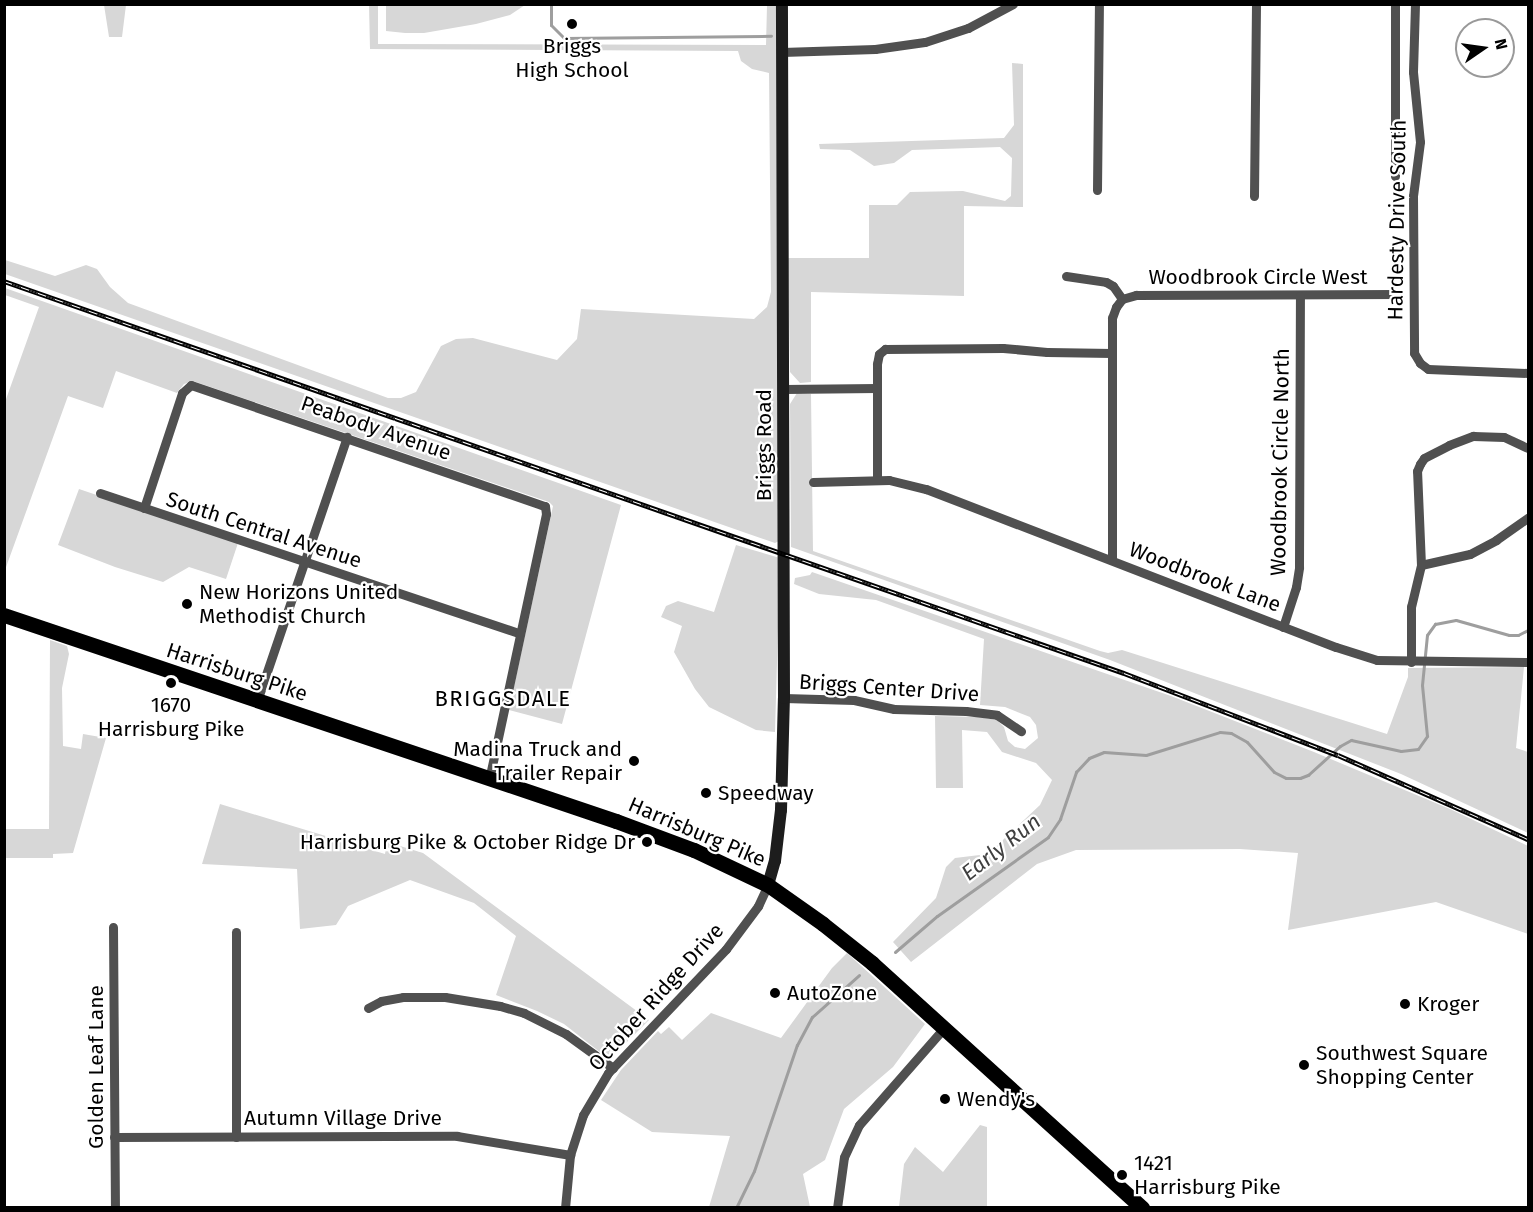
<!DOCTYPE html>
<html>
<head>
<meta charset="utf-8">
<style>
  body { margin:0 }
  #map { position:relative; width:1533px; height:1212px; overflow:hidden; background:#fff; font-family:"Fira Sans",sans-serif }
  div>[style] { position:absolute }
  .green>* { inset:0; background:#d7d7d7 }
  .stream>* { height:3px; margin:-1.5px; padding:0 1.5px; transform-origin:1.5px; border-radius:1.5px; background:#9e9e9e }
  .street>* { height:9px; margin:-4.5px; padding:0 4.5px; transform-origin:4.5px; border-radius:4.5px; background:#505050 }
  .secondary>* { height:12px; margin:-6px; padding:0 6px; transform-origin:6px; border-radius:6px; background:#1d1d1d }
  .primary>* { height:15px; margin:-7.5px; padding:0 7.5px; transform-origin:7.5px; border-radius:7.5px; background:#000 }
  .rail>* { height:5px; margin-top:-2.5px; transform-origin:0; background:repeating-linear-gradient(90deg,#fff 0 9px,#000 0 18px); box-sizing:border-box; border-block:2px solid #000 }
  .dots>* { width:16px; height:16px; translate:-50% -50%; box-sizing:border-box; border:3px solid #fff; border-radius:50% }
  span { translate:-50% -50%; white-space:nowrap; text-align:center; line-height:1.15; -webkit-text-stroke:4.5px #fff; paint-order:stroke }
  .poi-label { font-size:21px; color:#000 }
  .left { translate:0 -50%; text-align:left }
  .right { translate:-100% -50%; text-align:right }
  .street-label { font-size:21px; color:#000 }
  .neighbourhood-label { font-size:22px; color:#000; letter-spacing:1.5px }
  .water-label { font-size:22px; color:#3f3f3f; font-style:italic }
  .frame { position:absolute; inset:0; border:6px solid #000; pointer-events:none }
  .north { position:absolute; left:1455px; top:18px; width:60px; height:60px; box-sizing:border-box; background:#fff; border:2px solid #999; border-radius:50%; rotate:77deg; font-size:16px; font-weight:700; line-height:24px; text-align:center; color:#000 }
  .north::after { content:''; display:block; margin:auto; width:21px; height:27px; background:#000; clip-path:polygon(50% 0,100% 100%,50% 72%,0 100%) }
</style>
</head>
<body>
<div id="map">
  <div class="green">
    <i style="clip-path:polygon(104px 5px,126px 5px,122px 37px,109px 37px)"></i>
    <i style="clip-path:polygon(369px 5px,378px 5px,378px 44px,766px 45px,767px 5px,777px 5px,779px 541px,775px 543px,746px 533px,5px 274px,5px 260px,55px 276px,86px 265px,97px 269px,110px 287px,128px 303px,388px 398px,401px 398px,416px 392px,441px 346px,456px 339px,473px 338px,557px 360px,577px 339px,581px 309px,754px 319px,767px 307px,771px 292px,769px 73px,752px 69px,741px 61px,738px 51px,370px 49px)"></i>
    <i style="clip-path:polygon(386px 5px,386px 4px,525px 5px,510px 15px,476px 24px,424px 33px,405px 33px,386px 31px)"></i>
    <i style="clip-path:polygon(1012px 63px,1023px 64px,1023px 207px,964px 206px,964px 296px,811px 292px,811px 382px,800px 383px,790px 372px,788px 258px,869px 258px,869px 205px,897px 205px,910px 192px,963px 191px,1005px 201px,1011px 196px,1012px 158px,1000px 147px,912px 150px,894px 163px,874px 166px,850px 150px,820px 149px,819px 144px,1004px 138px,1014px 125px)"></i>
    <i style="clip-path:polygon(5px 288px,621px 505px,562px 724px,509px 710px,553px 506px,549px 502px,193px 381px,184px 384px,177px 393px,116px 371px,103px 408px,68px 396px,5px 570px,5px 402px,39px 307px,5px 295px)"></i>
    <i style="clip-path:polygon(797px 393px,811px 394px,813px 551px,1100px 651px,1108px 653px,1122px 650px,1387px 734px,1408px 677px,1408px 668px,1524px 667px,1516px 748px,1528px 752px,1528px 833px,1401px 774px,1110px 660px,791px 547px,790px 404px)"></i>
    <i style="clip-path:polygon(79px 489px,238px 543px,226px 579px,189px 567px,163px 582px,115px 567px,58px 545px)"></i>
    <i style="clip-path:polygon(736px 545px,780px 558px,775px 732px,756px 730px,709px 707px,695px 689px,674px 652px,682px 626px,661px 617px,666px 606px,678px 601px,714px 612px)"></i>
    <i style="clip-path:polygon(812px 572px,1171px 696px,1314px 752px,1450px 809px,1528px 846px,1528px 934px,1436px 902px,1288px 930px,1298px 853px,1240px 849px,1076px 850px,1037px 864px,911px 962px,893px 942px,936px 898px,946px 867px,955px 858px,988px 854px,1040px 805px,1052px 780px,1036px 763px,1002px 752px,987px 732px,962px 730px,963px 788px,936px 788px,935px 716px,978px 717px,997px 720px,1004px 727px,1008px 741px,1015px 747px,1025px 749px,1038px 738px,1036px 725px,1030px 717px,1005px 707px,980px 705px,984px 639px,876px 600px,819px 594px,794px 584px,795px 578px,810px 575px)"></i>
    <i style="clip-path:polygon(50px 640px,67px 646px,69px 654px,62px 688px,63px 746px,81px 749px,83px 734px,106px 738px,73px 853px,53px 854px,53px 858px,5px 858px,5px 829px,49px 829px)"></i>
    <i style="clip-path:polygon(220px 804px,385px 854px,387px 842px,423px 853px,649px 1020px,616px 1053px,608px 1055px,601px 1053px,564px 1024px,537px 1011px,496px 995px,516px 936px,474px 903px,410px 880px,348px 906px,336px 925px,300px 929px,297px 869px,202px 864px)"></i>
    <i style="clip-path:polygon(847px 953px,925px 1024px,893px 1067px,844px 1109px,825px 1160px,803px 1174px,810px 1207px,709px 1207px,730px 1136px,652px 1132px,601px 1100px,621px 1070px,658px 1031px,661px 1034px,669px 1027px,682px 1040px,711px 1013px,781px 1038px,832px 968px)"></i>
    <i style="clip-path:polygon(980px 1125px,987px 1127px,987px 1207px,899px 1207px,904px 1164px,915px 1147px,943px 1172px)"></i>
  </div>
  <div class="stream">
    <i style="left:551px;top:4px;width:21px;rotate:90deg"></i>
    <i style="left:551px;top:25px;width:18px;rotate:45deg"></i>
    <i style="left:564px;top:38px;width:207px;rotate:-0.6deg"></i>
    <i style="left:895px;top:952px;width:55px;rotate:-40.6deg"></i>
    <i style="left:937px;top:916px;width:136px;rotate:-35.4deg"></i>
    <i style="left:1048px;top:837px;width:22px;rotate:-56deg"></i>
    <i style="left:1060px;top:819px;width:50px;rotate:-71.2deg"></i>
    <i style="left:1076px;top:772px;width:19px;rotate:-47deg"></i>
    <i style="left:1089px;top:758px;width:16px;rotate:-22deg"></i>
    <i style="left:1104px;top:752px;width:42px;rotate:4.1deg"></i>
    <i style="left:1146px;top:755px;width:77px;rotate:-17.3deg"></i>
    <i style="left:1220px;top:732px;width:11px;rotate:5deg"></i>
    <i style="left:1231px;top:733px;width:18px;rotate:29deg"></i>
    <i style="left:1247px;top:742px;width:40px;rotate:48deg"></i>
    <i style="left:1274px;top:772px;width:13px;rotate:27deg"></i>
    <i style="left:1286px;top:778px;width:14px"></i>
    <i style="left:1300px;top:778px;width:9px;rotate:-21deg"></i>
    <i style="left:1308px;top:775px;width:43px;rotate:-42.2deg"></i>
    <i style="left:1340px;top:746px;width:13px;rotate:-29deg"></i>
    <i style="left:1351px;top:740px;width:51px;rotate:12.4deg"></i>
    <i style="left:1401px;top:751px;width:17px;rotate:-7deg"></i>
    <i style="left:1418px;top:749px;width:16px;rotate:-55deg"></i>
    <i style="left:1427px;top:736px;width:51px;rotate:-95.6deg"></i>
    <i style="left:1422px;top:685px;width:50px;rotate:-84.3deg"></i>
    <i style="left:1427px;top:635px;width:14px;rotate:-54deg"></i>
    <i style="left:1435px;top:624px;width:21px;rotate:-11deg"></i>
    <i style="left:1456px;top:620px;width:55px;rotate:15.8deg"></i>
    <i style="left:1509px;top:635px;width:9px"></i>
    <i style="left:1518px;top:635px;width:11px;rotate:-27deg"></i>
    <i style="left:736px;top:1208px;width:41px;rotate:-64.1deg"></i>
    <i style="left:754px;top:1171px;width:133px;rotate:-71.2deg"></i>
    <i style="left:797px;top:1045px;width:32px;rotate:-62deg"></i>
    <i style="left:812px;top:1017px;width:63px;rotate:-41.8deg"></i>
  </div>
  <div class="street">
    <i style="left:1395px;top:4px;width:172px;rotate:90deg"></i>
    <i style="left:1415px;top:4px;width:68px;rotate:91.7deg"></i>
    <i style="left:1413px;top:72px;width:70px;rotate:84.3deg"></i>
    <i style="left:1420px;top:142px;width:54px;rotate:97.4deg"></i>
    <i style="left:1413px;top:196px;width:157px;rotate:89.6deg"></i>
    <i style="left:1414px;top:353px;width:12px;rotate:59deg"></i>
    <i style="left:1420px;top:363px;width:10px;rotate:37deg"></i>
    <i style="left:1428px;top:369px;width:100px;rotate:2.3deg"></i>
    <i style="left:782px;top:52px;width:93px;rotate:-1.8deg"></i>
    <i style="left:875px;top:49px;width:50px;rotate:-8deg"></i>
    <i style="left:925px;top:42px;width:45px;rotate:-18deg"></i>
    <i style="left:968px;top:28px;width:51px;rotate:-28.1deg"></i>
    <i style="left:1097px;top:190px;width:186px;rotate:-89.4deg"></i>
    <i style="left:1254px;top:196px;width:192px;rotate:-89.4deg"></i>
    <i style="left:1066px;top:276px;width:40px;rotate:8.5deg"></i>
    <i style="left:1106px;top:282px;width:8px;rotate:30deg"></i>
    <i style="left:1113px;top:286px;width:16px;rotate:55deg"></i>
    <i style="left:784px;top:389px;width:93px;rotate:-0.6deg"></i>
    <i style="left:877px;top:480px;width:116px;rotate:-90deg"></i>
    <i style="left:877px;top:364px;width:10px;rotate:-79deg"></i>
    <i style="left:879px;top:354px;width:8px;rotate:-40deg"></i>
    <i style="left:885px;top:349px;width:118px;rotate:-0.5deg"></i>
    <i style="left:1003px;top:348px;width:44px;rotate:5.2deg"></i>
    <i style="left:1047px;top:352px;width:65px;rotate:0.9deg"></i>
    <i style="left:813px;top:482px;width:76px;rotate:-1.5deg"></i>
    <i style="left:889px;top:480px;width:38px;rotate:14deg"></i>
    <i style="left:926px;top:489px;width:439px;rotate:21.1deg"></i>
    <i style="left:1336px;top:647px;width:43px;rotate:17.6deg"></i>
    <i style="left:1377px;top:660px;width:151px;rotate:0.8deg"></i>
    <i style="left:100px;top:493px;width:442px;rotate:18.5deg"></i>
    <i style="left:144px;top:508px;width:121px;rotate:-71.7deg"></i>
    <i style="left:182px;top:393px;width:12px;rotate:-42deg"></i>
    <i style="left:191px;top:385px;width:374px;rotate:18.9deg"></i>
    <i style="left:545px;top:506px;width:8px;rotate:83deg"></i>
    <i style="left:546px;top:514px;width:268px;rotate:102.1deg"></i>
    <i style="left:1112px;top:560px;width:242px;rotate:-90deg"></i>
    <i style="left:1112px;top:318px;width:12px;rotate:-70deg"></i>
    <i style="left:1116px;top:307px;width:10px;rotate:-53deg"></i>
    <i style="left:1122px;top:299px;width:15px;rotate:-16deg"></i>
    <i style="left:1136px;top:295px;width:262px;rotate:-0.2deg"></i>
    <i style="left:1421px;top:565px;width:50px;rotate:-12.7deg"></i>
    <i style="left:1470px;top:554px;width:30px;rotate:-28deg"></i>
    <i style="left:1496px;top:540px;width:39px;rotate:-35deg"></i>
    <i style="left:1283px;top:627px;width:42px;rotate:-72deg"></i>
    <i style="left:1296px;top:587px;width:20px;rotate:-81deg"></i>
    <i style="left:1299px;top:567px;width:271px;rotate:-89.8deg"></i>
    <i style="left:1411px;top:662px;width:55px;rotate:-90deg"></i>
    <i style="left:1411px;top:607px;width:43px;rotate:-76.6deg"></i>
    <i style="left:1421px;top:565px;width:94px;rotate:-92.4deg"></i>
    <i style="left:1417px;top:471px;width:8px;rotate:-67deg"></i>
    <i style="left:1420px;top:464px;width:7px;rotate:-56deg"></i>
    <i style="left:1424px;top:458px;width:28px;rotate:-27deg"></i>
    <i style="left:1449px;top:445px;width:26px;rotate:-21deg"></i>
    <i style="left:1473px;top:436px;width:31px;rotate:2deg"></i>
    <i style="left:1504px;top:437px;width:26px;rotate:25deg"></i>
    <i style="left:784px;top:698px;width:70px;rotate:1.6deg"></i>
    <i style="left:854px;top:700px;width:41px;rotate:12.7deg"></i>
    <i style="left:894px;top:709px;width:72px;rotate:1.6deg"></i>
    <i style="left:966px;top:711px;width:31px;rotate:7deg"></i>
    <i style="left:997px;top:715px;width:29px;rotate:34deg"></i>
    <i style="left:257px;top:701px;width:279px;rotate:-71.2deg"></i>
    <i style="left:113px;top:927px;width:281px;rotate:89.6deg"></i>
    <i style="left:368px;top:1008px;width:15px;rotate:-28deg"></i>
    <i style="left:381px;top:1001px;width:22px;rotate:-10deg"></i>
    <i style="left:403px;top:997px;width:42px"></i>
    <i style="left:445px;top:997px;width:56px;rotate:9.3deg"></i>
    <i style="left:500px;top:1006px;width:25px;rotate:16deg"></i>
    <i style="left:524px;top:1013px;width:47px;rotate:26.6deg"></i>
    <i style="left:566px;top:1034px;width:58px;rotate:35.9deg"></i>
    <i style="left:114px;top:1137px;width:343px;rotate:-0.2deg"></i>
    <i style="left:457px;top:1136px;width:115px;rotate:9.5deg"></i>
    <i style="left:236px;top:1137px;width:205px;rotate:-90deg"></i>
    <i style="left:565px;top:1208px;width:53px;rotate:-84.6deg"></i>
    <i style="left:570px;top:1155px;width:42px;rotate:-72deg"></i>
    <i style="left:583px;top:1115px;width:49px;rotate:-59.2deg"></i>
    <i style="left:608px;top:1073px;width:171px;rotate:-46.4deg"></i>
    <i style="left:726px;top:949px;width:54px;rotate:-53.3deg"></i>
    <i style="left:758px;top:906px;width:23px;rotate:-65deg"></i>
    <i style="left:837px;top:1208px;width:51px;rotate:-82.2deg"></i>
    <i style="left:844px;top:1157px;width:35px;rotate:-65deg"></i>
    <i style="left:859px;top:1125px;width:128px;rotate:-48.8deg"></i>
  </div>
  <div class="secondary">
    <i style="left:768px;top:885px;width:25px;rotate:-74deg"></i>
    <i style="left:775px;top:861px;width:51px;rotate:-83.3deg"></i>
    <i style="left:781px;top:810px;width:112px;rotate:-88.5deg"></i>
    <i style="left:784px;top:698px;width:694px;rotate:-90.17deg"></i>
  </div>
  <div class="primary">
    <i style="left:4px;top:615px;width:646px;rotate:18.6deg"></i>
    <i style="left:616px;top:821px;width:83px;rotate:20.4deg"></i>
    <i style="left:694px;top:850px;width:82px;rotate:25.3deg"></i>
    <i style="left:768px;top:885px;width:67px;rotate:35.3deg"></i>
    <i style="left:823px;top:924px;width:63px;rotate:38.5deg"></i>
    <i style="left:872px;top:963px;width:365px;rotate:42.2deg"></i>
  </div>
  <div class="rail">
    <i style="left:4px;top:281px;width:1187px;rotate:19.29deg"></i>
    <i style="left:1124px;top:673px;width:229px;rotate:21deg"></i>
    <i style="left:1338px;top:755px;width:208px;rotate:23.9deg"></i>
  </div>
  <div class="dots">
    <i style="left:572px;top:24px;background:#000"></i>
    <i style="left:187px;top:604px;background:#000"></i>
    <i style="left:171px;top:683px;background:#000"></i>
    <i style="left:634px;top:761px;background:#000"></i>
    <i style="left:706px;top:793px;background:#000"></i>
    <i style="left:647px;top:842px;background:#000"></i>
    <i style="left:775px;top:993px;background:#000"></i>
    <i style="left:1405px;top:1004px;background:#000"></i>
    <i style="left:1304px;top:1065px;background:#000"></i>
    <i style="left:945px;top:1099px;background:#000"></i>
    <i style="left:1122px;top:1175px;background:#000"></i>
  </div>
  <div class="poi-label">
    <span style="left:572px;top:58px">Briggs<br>High School</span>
    <span class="left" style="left:199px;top:604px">New Horizons United<br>Methodist Church</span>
    <span style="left:171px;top:717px">1670<br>Harrisburg Pike</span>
    <span class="right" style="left:622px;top:761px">Madina Truck and<br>Trailer Repair</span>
    <span class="left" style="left:718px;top:793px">Speedway</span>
    <span class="right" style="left:635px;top:842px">Harrisburg Pike &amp; October Ridge Dr</span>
    <span class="left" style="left:787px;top:993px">AutoZone</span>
    <span class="left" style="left:1417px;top:1004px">Kroger</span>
    <span class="left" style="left:1316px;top:1065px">Southwest Square<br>Shopping Center</span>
    <span class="left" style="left:957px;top:1099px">Wendy's</span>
    <span class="left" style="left:1134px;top:1175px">1421<br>Harrisburg Pike</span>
  </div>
  <div class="street-label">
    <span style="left:1397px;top:220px;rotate:-89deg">Hardesty Drive South</span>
    <span style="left:1258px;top:277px">Woodbrook Circle West</span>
    <span style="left:376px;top:428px;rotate:19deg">Peabody Avenue</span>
    <span style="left:764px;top:445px;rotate:-90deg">Briggs Road</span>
    <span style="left:1280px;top:462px;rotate:-89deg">Woodbrook Circle North</span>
    <span style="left:264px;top:530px;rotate:18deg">South Central Avenue</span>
    <span style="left:1205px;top:577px;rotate:21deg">Woodbrook Lane</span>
    <span style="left:237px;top:672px;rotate:18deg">Harrisburg Pike</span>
    <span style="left:889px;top:688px;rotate:4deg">Briggs Center Drive</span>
    <span style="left:697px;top:832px;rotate:23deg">Harrisburg Pike</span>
    <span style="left:656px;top:997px;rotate:-48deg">October Ridge Drive</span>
    <span style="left:96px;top:1067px;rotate:-90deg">Golden Leaf Lane</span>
    <span style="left:343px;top:1118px">Autumn Village Drive</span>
  </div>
  <div class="neighbourhood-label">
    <span style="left:503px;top:699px">BRIGGSDALE</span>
  </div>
  <div class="water-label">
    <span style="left:1001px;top:847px;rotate:-38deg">Early Run</span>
  </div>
  <div class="frame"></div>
  <div class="north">N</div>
</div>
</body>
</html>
